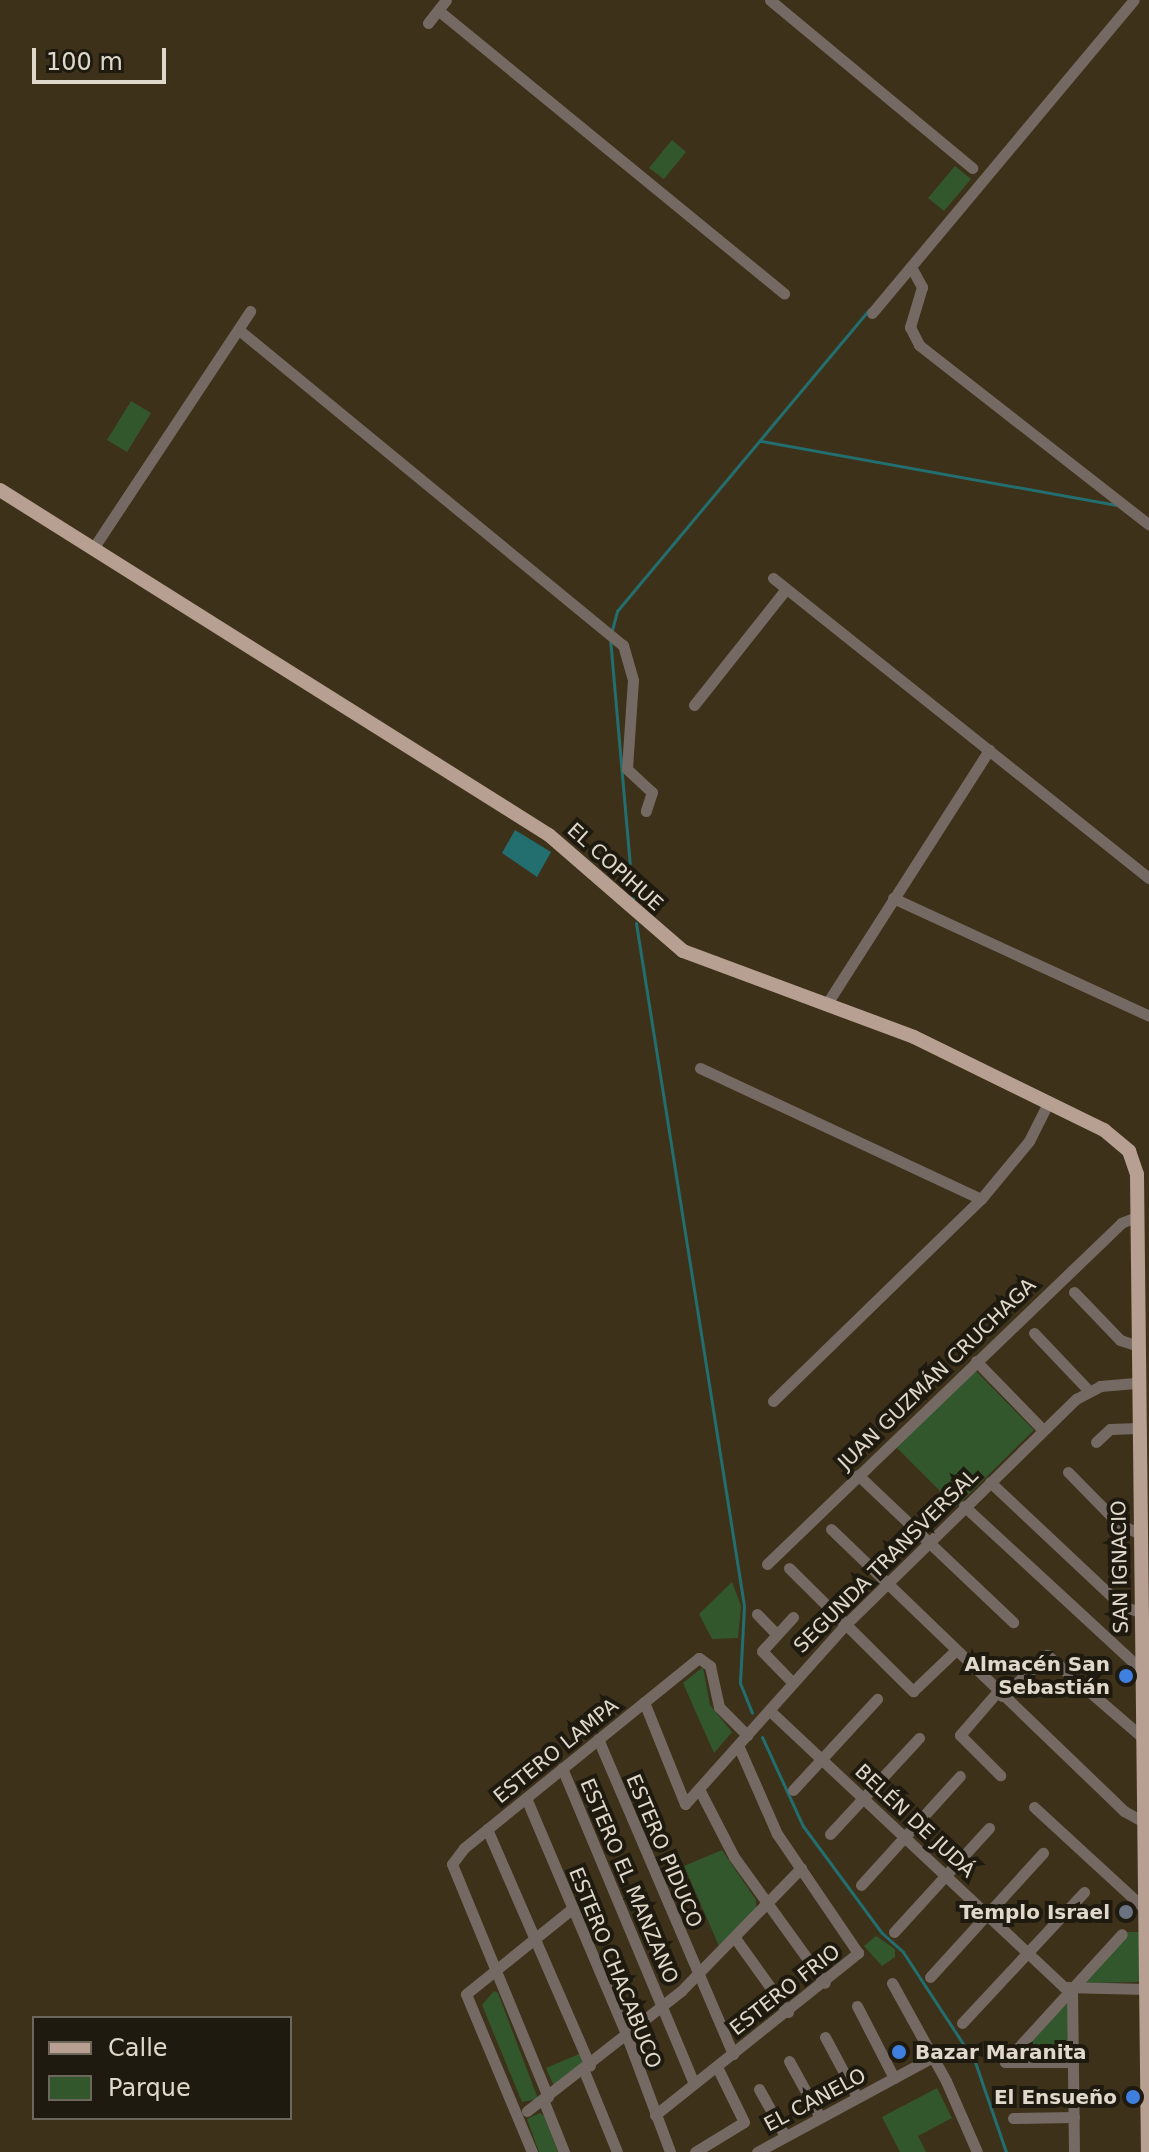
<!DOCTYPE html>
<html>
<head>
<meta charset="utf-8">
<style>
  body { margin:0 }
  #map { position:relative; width:1149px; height:2152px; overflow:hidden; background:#3d311a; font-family:"DejaVu Sans",sans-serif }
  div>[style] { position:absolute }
  .green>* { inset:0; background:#33572d }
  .water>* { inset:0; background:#236e6f }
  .stream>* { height:3px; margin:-1.5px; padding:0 1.5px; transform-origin:1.5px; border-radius:1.5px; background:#236e6f }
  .minor>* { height:11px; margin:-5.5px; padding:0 5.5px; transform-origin:5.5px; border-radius:5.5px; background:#756a63 }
  .major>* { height:14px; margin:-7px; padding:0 7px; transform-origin:7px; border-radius:7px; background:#b7a092 }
  .dots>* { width:22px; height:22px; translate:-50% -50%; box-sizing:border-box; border:4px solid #1f1a10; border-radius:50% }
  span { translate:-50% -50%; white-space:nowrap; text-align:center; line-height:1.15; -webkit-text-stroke:8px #1f1a10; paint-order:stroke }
  .street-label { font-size:20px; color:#e0d9cb }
  .poi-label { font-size:20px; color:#e0d9cb; font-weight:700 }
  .right { translate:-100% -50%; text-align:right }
  .left { translate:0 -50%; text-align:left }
  .legend { position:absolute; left:32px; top:2016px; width:260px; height:104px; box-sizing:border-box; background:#1f1a10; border:2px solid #6c665b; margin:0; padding:10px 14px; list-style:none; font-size:24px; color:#e0d9cb }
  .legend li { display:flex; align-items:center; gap:16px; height:40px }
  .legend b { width:40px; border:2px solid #6c665b }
  .scale { position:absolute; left:32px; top:48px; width:134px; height:36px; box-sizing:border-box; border:4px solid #e0d9cb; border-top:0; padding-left:10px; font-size:24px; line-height:28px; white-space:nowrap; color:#e0d9cb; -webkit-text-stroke:6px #1f1a10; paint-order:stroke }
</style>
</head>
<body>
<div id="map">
  <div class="green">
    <i style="clip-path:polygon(672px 140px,686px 152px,664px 179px,649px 168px)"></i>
    <i style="clip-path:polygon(955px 166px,971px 179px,944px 211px,928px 198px)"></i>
    <i style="clip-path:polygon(131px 401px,151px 413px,127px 452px,107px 440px)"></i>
    <i style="clip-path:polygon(975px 1370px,1034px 1430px,956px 1507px,896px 1447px)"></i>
    <i style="clip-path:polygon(732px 1582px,741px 1606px,738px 1638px,712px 1639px,699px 1614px)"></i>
    <i style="clip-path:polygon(703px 1667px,710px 1705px,732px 1732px,714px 1753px,683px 1683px)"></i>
    <i style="clip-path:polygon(722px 1850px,756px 1900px,756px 1908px,719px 1946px,684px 1866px)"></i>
    <i style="clip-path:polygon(1122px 1932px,1140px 1932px,1141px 1982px,1083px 1983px)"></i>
    <i style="clip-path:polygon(876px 1936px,895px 1949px,895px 1957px,882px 1966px,864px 1946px)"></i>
    <i style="clip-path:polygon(494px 1991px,498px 1993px,538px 2099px,522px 2102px,482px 2005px)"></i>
    <i style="clip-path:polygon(1071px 1997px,1071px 2057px,1013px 2057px)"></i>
    <i style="clip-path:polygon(579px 2054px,584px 2061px,554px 2086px,546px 2068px)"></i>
    <i style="clip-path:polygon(937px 2088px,952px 2118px,918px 2136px,926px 2152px,900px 2152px,882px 2117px)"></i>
    <i style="clip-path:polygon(540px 2113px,544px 2116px,558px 2152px,539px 2152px,527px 2119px)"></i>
  </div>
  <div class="water">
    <i style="clip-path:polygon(515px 830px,551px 852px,537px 877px,502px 853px)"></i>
  </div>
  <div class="stream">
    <i style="left:761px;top:441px;width:360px;rotate:10.2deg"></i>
    <i style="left:612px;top:630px;width:20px;rotate:-75deg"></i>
    <i style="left:617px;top:611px;width:393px;rotate:-50.1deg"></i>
    <i style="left:610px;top:638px;width:263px;rotate:85deg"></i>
    <i style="left:636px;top:923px;width:691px;rotate:81.01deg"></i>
    <i style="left:744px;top:1606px;width:77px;rotate:93deg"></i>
    <i style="left:740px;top:1683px;width:32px;rotate:68deg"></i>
    <i style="left:762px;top:1737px;width:98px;rotate:65.3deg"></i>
    <i style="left:803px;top:1826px;width:133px;rotate:53.6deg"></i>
    <i style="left:882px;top:1933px;width:28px;rotate:42deg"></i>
    <i style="left:903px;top:1952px;width:131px;rotate:56.8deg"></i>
    <i style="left:975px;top:2062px;width:95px;rotate:71deg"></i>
  </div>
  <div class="minor">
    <i style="left:770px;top:0;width:263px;rotate:39.7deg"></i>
    <i style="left:439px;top:11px;width:446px;rotate:39.3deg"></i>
    <i style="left:428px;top:23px;width:29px;rotate:-52deg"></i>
    <i style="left:911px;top:267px;width:23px;rotate:61deg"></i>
    <i style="left:922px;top:287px;width:42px;rotate:106.7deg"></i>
    <i style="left:910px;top:327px;width:20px;rotate:63deg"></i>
    <i style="left:919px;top:345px;width:292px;rotate:38deg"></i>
    <i style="left:872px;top:313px;width:408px;rotate:-50.1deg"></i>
    <i style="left:239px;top:330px;width:497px;rotate:39.4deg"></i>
    <i style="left:623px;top:645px;width:36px;rotate:74deg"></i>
    <i style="left:633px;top:680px;width:89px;rotate:93.9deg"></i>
    <i style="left:627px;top:769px;width:34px;rotate:43deg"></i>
    <i style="left:652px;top:792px;width:20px;rotate:108deg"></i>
    <i style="left:94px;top:547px;width:283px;rotate:-56.5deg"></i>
    <i style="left:773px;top:578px;width:481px;rotate:38.6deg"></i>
    <i style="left:694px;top:705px;width:148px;rotate:-51.6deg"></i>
    <i style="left:893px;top:898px;width:282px;rotate:24.7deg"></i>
    <i style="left:826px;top:1005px;width:303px;rotate:-57.4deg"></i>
    <i style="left:700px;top:1068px;width:310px;rotate:25deg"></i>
    <i style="left:1074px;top:1292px;width:66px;rotate:46.2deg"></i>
    <i style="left:1120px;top:1340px;width:19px;rotate:18deg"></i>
    <i style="left:1034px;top:1333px;width:79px;rotate:46.5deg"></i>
    <i style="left:976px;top:1361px;width:96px;rotate:45.8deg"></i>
    <i style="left:773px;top:1401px;width:290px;rotate:-44.2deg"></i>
    <i style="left:981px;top:1199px;width:75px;rotate:-50.4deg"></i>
    <i style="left:1029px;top:1141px;width:42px;rotate:-63.4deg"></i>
    <i style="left:1096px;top:1442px;width:19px;rotate:-43deg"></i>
    <i style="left:1110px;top:1429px;width:29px;rotate:-2deg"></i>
    <i style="left:1068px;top:1472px;width:73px;rotate:45.6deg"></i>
    <i style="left:1119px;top:1524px;width:23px;rotate:25deg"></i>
    <i style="left:858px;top:1475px;width:214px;rotate:43.5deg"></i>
    <i style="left:990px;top:1482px;width:181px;rotate:43.2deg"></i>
    <i style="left:1122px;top:1606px;width:20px;rotate:18deg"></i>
    <i style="left:964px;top:1506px;width:242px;rotate:42.7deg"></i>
    <i style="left:831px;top:1529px;width:407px;rotate:43.9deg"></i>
    <i style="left:1124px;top:1811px;width:23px;rotate:29deg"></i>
    <i style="left:767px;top:1564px;width:492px;rotate:-43.9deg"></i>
    <i style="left:1121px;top:1223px;width:16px;rotate:-22deg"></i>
    <i style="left:789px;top:1568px;width:175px;rotate:44.8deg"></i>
    <i style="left:913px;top:1691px;width:58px;rotate:-43.6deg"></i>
    <i style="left:757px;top:1614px;width:28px;rotate:46deg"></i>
    <i style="left:792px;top:1682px;width:43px;rotate:-134.1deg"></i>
    <i style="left:762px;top:1651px;width:46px;rotate:-47.6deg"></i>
    <i style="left:998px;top:1691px;width:58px;rotate:130.8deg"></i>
    <i style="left:960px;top:1735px;width:57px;rotate:45deg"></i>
    <i style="left:1002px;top:1696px;width:61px;rotate:-42.3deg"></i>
    <i style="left:1047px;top:1655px;width:127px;rotate:40.8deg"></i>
    <i style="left:644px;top:1702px;width:110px;rotate:68.1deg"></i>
    <i style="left:685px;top:1804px;width:239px;rotate:-48.2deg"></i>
    <i style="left:844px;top:1626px;width:325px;rotate:-44.4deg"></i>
    <i style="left:1076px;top:1399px;width:27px;rotate:-28deg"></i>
    <i style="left:1100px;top:1386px;width:38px;rotate:-5deg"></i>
    <i style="left:769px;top:1710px;width:405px;rotate:43.2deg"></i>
    <i style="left:1064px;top:1987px;width:82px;rotate:1.4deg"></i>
    <i style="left:598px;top:1739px;width:343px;rotate:66.8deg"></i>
    <i style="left:562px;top:1768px;width:342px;rotate:67.3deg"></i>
    <i style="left:699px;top:1789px;width:76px;rotate:62.8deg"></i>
    <i style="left:734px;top:1857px;width:155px;rotate:54.2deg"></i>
    <i style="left:793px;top:1790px;width:124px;rotate:-47.3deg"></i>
    <i style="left:526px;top:1798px;width:248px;rotate:67deg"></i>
    <i style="left:623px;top:2026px;width:134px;rotate:69.5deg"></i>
    <i style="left:1034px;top:1807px;width:151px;rotate:42.6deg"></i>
    <i style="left:487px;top:1829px;width:258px;rotate:66.5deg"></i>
    <i style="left:830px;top:1834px;width:131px;rotate:-47.2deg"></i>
    <i style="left:861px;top:1885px;width:147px;rotate:-47.8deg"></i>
    <i style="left:894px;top:1932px;width:141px;rotate:-47.6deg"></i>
    <i style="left:735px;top:1938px;width:91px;rotate:54.4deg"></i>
    <i style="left:930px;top:1977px;width:168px;rotate:-47.7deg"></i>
    <i style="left:892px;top:1983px;width:112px;rotate:61.1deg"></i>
    <i style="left:946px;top:2081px;width:77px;rotate:66.4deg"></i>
    <i style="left:1072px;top:1989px;width:163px;rotate:89.3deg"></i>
    <i style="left:857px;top:2006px;width:81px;rotate:62.8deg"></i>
    <i style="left:962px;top:2023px;width:179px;rotate:-47deg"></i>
    <i style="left:825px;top:2037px;width:68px;rotate:61.9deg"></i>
    <i style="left:789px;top:2061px;width:64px;rotate:61deg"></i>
    <i style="left:1005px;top:2062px;width:173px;rotate:-47.6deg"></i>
    <i style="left:1005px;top:2062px;width:68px"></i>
    <i style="left:584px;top:2071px;width:87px;rotate:67.8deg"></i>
    <i style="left:759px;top:2089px;width:54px;rotate:61deg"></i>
    <i style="left:548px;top:2097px;width:252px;rotate:-112.4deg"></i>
    <i style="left:452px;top:1864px;width:20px;rotate:-53deg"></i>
    <i style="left:464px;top:1848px;width:302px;rotate:-39deg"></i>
    <i style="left:699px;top:1658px;width:14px;rotate:36deg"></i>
    <i style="left:710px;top:1666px;width:42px;rotate:77.6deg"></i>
    <i style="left:719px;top:1707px;width:40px;rotate:45deg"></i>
    <i style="left:544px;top:2102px;width:54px;rotate:68.2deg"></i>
    <i style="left:527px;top:2111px;width:195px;rotate:-37.9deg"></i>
    <i style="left:681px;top:1991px;width:172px;rotate:-45.7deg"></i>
    <i style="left:655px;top:2115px;width:260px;rotate:-38.6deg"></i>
    <i style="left:858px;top:1953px;width:144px;rotate:-124.2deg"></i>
    <i style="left:777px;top:1834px;width:97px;rotate:-113.7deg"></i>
    <i style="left:1013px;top:2118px;width:61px;rotate:-0.9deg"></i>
    <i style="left:532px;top:2152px;width:171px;rotate:-112.7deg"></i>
    <i style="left:466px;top:1994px;width:137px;rotate:-38.8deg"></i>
    <i style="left:695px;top:2152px;width:57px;rotate:-31.5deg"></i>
    <i style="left:744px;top:2122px;width:61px;rotate:-116.1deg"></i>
    <i style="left:757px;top:2152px;width:200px;rotate:-28.4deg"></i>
  </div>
  <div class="major">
    <i style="left:0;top:490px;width:648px;rotate:32.15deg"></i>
    <i style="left:549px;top:835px;width:177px;rotate:40.9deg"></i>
    <i style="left:683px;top:951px;width:246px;rotate:20.4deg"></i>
    <i style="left:914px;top:1037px;width:212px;rotate:26.1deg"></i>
    <i style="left:1104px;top:1130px;width:33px;rotate:40deg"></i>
    <i style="left:1129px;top:1151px;width:24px;rotate:71deg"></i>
    <i style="left:1137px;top:1174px;width:978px;rotate:89.36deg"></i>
  </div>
  <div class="dots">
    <i style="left:1126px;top:1676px;background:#3f7fe0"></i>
    <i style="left:1126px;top:1912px;background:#6b7280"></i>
    <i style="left:899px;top:2052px;background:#3f7fe0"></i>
    <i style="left:1133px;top:2097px;background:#3f7fe0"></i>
  </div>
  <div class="street-label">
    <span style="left:615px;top:867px;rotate:42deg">EL COPIHUE</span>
    <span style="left:937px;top:1374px;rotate:-44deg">JUAN GUZMÁN CRUCHAGA</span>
    <span style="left:886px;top:1561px;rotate:-45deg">SEGUNDA TRANSVERSAL</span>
    <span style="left:1120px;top:1567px;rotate:-91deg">SAN IGNACIO</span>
    <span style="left:556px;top:1751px;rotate:-39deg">ESTERO LAMPA</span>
    <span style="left:915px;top:1821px;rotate:43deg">BELÉN DE JUDÁ</span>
    <span style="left:664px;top:1851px;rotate:67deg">ESTERO PIDUCO</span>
    <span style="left:629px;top:1881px;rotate:67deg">ESTERO EL MANZANO</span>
    <span style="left:615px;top:1968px;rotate:68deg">ESTERO CHACABUCO</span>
    <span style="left:785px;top:1990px;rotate:-38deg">ESTERO FRIO</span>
    <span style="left:815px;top:2100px;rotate:-28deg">EL CANELO</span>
  </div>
  <div class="poi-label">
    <span class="right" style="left:1110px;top:1676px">Almacén San<br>Sebastián</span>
    <span class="right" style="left:1110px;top:1912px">Templo Israel</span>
    <span class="left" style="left:915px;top:2052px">Bazar Maranita</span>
    <span class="right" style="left:1117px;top:2097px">El Ensueño</span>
  </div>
  <ul class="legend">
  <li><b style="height:10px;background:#b7a092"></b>Calle</li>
  <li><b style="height:22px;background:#33572d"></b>Parque</li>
  </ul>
  <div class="scale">100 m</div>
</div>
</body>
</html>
